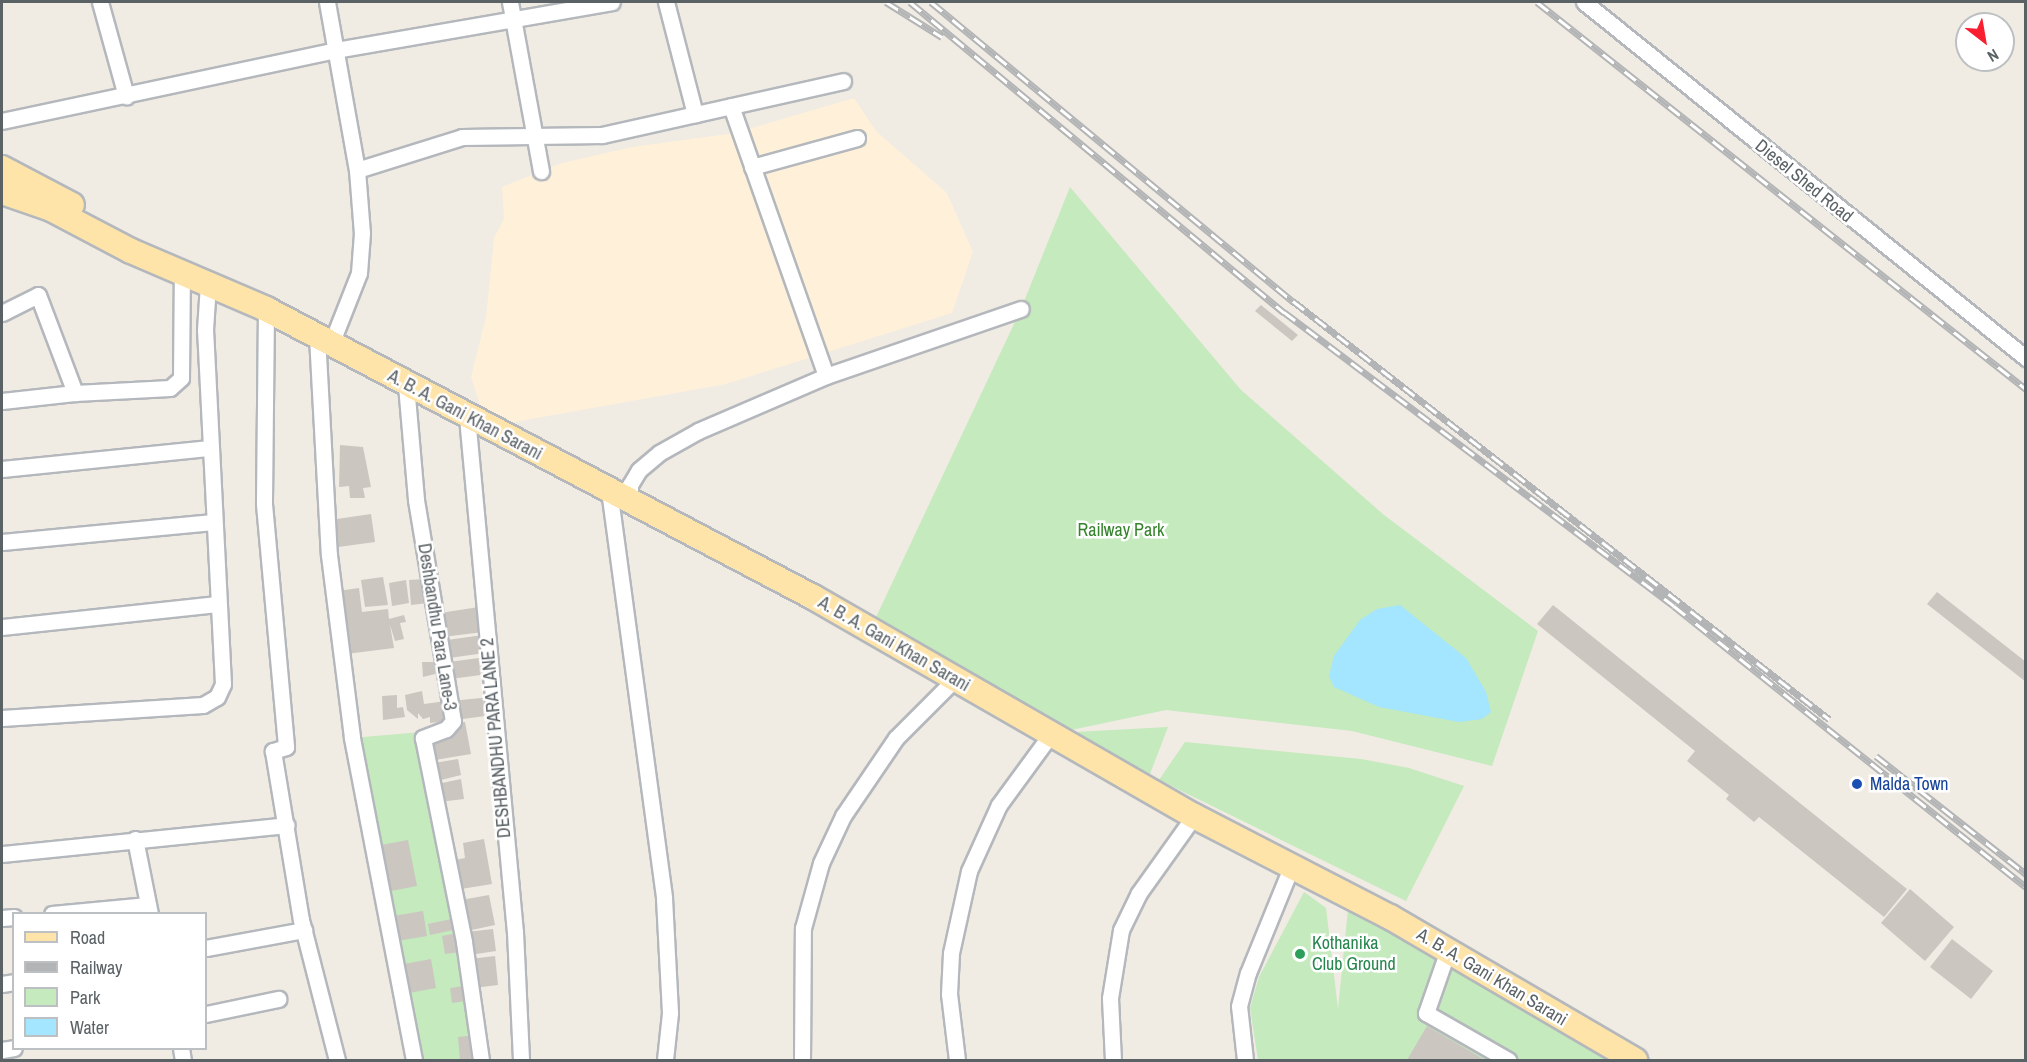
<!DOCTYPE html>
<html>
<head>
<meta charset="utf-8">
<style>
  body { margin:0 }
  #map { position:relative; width:2027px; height:1062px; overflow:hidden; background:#f0ebe3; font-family:"Archivo Narrow",sans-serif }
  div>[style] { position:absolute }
  .commercial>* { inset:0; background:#fff0d9 }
  .green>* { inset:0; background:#c4eabd }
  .water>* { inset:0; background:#a4e5ff }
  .building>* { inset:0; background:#cbc6c0 }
  .roads { filter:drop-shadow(2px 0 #b4b8bc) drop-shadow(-2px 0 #b4b8bc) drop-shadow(0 2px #b4b8bc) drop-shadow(0 -2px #b4b8bc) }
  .street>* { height:15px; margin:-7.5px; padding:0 7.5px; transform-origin:7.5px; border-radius:7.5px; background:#fff }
  .primary>* { height:24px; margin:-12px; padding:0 12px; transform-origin:12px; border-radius:12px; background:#ffe4a9 }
  .rail>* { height:7px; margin-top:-3.5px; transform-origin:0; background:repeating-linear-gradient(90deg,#fff 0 14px,#b3b4b5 0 28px); box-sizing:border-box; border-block:2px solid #b3b4b5 }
  .dots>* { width:16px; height:16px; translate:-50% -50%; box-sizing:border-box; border:3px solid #fff; border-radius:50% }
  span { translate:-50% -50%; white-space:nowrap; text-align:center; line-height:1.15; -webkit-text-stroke:5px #fff; paint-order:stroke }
  .street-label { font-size:18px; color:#5b6266 }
  .park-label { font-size:18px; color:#35842c }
  .transit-label { font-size:18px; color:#164399 }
  .left { translate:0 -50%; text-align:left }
  .leisure-label { font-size:18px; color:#27864d }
  .frame { position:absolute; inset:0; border:3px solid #5b6266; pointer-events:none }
  .legend { position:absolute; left:12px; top:912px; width:195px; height:138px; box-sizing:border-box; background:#fff; border:2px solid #bdc0c2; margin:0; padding:8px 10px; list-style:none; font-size:18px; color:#5b6266 }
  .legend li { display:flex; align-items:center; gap:12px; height:30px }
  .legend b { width:30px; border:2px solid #bdc0c2 }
  .north { position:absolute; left:1955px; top:12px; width:60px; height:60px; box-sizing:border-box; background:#fff; border:2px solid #bdc0c2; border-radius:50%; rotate:149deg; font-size:16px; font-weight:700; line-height:24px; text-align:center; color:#5b6266 }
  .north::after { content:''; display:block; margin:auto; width:21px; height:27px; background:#fa1f30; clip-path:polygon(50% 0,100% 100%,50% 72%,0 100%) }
</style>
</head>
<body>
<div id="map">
  <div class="commercial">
    <i style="clip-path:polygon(854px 98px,876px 131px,947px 193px,973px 252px,952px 313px,726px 384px,487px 427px,471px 377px,486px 317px,494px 238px,504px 219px,502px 187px,562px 163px,632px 147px,735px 133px)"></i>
  </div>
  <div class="green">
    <i style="clip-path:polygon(1070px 187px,1241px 390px,1384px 515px,1538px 631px,1492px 766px,1352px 731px,1166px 710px,1057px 733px,1168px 727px,1145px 787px,870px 630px,1021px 309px)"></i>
    <i style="clip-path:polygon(422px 732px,480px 1060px,416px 1060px,352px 738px)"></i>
    <i style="clip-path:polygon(1185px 742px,1361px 759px,1409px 768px,1464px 786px,1406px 901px,1159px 780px)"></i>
    <i style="clip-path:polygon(1304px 892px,1326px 908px,1338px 1009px,1348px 909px,1619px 1060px,1258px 1060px,1250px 1008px,1259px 977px)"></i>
  </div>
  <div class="water">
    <i style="clip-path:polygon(1400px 605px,1466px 658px,1486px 692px,1491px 712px,1482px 719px,1459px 722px,1379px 707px,1334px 687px,1329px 676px,1334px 656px,1360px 620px,1377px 609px)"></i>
  </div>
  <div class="building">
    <i style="clip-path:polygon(1261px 305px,1298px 335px,1292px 341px,1255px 311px)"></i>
    <i style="clip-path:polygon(340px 445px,363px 447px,371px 487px,363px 488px,365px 498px,350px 498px,349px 486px,339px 487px)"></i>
    <i style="clip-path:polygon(371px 514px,375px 542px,331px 548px,330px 520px)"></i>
    <i style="clip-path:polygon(383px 577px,388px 605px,365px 607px,361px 580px)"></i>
    <i style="clip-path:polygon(425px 579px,428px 603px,411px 605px,409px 580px)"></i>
    <i style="clip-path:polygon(406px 580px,409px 603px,392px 606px,389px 583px)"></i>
    <i style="clip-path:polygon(359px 588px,362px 612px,388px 609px,389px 619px,404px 615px,406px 622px,400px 623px,404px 639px,395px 641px,390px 625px,394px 648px,346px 654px,338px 591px)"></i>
    <i style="clip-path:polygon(1937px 592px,2026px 662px,2026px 682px,1927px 604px)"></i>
    <i style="clip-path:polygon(1553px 605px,1907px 889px,1884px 917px,1759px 817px,1754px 822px,1726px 799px,1729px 795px,1687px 761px,1695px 751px,1537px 624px)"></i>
    <i style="clip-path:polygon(479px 607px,483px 632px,443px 637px,440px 613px)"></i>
    <i style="clip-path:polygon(483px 635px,485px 653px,449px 658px,447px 640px)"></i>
    <i style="clip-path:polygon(486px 657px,488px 674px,451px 679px,449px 662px)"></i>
    <i style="clip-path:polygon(422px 662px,435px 662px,435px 674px,423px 677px)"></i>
    <i style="clip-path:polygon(422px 691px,424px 704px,446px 701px,449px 721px,430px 723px,430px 717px,423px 719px,418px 713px,418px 719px,407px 710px,405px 695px)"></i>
    <i style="clip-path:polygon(397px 695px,397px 708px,403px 707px,405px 717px,383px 720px,382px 696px)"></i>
    <i style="clip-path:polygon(491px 697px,493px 715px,455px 720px,451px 701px)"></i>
    <i style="clip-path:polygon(457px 722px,465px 722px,471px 754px,435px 760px,430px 735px,459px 731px)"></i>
    <i style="clip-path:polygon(458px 759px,461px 775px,437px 781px,434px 763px)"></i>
    <i style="clip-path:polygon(461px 779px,464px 799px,439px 802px,437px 784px)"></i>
    <i style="clip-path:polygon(484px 839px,492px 884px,455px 890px,450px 861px,465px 858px,463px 843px)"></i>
    <i style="clip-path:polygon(408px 840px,417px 886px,386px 892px,376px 846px)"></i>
    <i style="clip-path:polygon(1910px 889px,1954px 927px,1925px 961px,1881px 923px)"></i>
    <i style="clip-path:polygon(489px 895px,495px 925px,467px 931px,461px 900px)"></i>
    <i style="clip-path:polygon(423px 911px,427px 936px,397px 941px,393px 916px)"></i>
    <i style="clip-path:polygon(456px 918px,458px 929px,430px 935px,428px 924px)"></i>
    <i style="clip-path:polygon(493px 929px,496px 951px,470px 955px,467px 932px)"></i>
    <i style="clip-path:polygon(458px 933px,461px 952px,445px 954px,442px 936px)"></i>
    <i style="clip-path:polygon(1952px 939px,1993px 971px,1971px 999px,1930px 967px)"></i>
    <i style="clip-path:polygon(495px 956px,498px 985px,473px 988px,470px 959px)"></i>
    <i style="clip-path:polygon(431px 959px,436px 988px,409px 993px,404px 964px)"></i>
    <i style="clip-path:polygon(470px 985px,472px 1000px,452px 1003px,450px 988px)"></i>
    <i style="clip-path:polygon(1427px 1026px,1485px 1060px,1407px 1060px)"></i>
    <i style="clip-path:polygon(477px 1035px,479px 1060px,460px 1060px,458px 1037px)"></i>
  </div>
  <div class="roads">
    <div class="street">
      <i style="left:100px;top:2px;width:98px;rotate:74.5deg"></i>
      <i style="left:327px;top:2px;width:171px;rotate:79.9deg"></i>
      <i style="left:357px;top:170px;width:63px;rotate:85.5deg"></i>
      <i style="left:362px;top:233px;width:40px;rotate:94.3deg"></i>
      <i style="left:359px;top:273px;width:76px;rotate:111.5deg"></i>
      <i style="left:510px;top:2px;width:172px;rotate:79.6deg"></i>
      <i style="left:666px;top:2px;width:116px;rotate:75.5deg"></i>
      <i style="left:1584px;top:2px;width:568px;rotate:38.85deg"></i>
      <i style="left:731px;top:106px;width:286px;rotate:70.6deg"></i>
      <i style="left:2px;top:121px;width:340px;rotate:-12deg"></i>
      <i style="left:335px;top:50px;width:281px;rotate:-9.8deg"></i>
      <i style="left:752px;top:167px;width:109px;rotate:-15.4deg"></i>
      <i style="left:357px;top:170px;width:110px;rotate:-17.4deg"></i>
      <i style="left:462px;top:137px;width:140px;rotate:-0.8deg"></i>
      <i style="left:602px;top:135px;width:247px;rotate:-12.6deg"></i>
      <i style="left:266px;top:309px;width:195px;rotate:90.6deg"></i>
      <i style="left:264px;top:504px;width:244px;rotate:84.8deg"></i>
      <i style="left:286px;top:747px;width:14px;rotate:163deg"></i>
      <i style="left:273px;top:751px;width:171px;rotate:80.6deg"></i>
      <i style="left:301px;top:920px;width:145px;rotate:75.6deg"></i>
      <i style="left:2px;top:313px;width:40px;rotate:-26.6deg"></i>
      <i style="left:38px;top:295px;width:105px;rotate:69.3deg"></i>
      <i style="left:75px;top:393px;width:95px;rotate:-3deg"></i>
      <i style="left:170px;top:388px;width:15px;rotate:-42deg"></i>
      <i style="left:181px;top:378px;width:108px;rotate:-89.5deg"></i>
      <i style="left:317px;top:336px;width:219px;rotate:86.9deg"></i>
      <i style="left:329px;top:555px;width:184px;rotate:82.8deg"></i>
      <i style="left:352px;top:738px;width:328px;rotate:79.1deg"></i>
      <i style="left:406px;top:385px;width:115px;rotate:85deg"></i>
      <i style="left:416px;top:500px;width:224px;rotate:80.5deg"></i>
      <i style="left:453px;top:721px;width:11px;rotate:131deg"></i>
      <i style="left:446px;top:729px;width:25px;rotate:159deg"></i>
      <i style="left:423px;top:738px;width:208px;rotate:78.6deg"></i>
      <i style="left:464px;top:942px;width:119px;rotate:81.8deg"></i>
      <i style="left:2px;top:401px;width:73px;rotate:-6.3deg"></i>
      <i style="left:467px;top:417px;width:517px;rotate:84.68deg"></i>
      <i style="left:515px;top:932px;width:128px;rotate:87.3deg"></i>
      <i style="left:2px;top:469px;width:209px;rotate:-5.8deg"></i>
      <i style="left:609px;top:490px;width:412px;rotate:82.3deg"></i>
      <i style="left:664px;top:898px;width:115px;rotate:87deg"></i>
      <i style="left:670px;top:1013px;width:47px;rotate:96.1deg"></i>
      <i style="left:630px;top:501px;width:16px;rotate:-90deg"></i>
      <i style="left:630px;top:485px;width:17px;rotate:-59deg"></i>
      <i style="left:639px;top:470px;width:26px;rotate:-40deg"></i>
      <i style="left:659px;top:453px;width:45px;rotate:-29.4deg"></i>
      <i style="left:698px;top:431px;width:139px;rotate:-23.3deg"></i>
      <i style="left:826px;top:376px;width:206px;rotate:-19deg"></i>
      <i style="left:2px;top:542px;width:212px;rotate:-5.4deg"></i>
      <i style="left:2px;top:627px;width:216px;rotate:-6.1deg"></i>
      <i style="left:2px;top:718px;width:201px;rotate:-3.7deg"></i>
      <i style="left:203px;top:705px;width:16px;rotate:-30deg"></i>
      <i style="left:217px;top:697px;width:14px;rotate:-65deg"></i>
      <i style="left:223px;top:684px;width:354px;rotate:-92.9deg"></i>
      <i style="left:205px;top:330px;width:47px;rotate:-86.3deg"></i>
      <i style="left:135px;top:839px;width:76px;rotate:78.7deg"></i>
      <i style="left:2px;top:854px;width:286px;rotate:-5.8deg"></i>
      <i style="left:52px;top:914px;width:96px;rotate:-5.4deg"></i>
      <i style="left:2px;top:918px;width:12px;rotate:-5deg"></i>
      <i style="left:206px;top:948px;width:100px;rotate:-10.4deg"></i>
      <i style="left:1448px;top:950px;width:67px;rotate:109.2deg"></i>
      <i style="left:1426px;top:1013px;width:95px;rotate:29.8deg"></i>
      <i style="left:2px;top:984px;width:12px;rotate:-9deg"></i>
      <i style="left:206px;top:1014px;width:74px;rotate:-11.8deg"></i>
      <i style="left:181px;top:1048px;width:12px;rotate:81deg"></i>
      <i style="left:2px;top:1050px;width:12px;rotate:-9deg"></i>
      <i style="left:802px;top:1060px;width:132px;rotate:-89.6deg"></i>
      <i style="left:803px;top:928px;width:67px;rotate:-74.5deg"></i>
      <i style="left:821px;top:863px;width:52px;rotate:-64.9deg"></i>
      <i style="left:843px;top:816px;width:94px;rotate:-55.8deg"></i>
      <i style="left:896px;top:738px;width:83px;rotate:-45deg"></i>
      <i style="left:957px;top:1060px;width:66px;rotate:-96.9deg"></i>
      <i style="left:949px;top:994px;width:41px;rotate:-87.2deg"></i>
      <i style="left:951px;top:953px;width:84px;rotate:-77.6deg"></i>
      <i style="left:969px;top:871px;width:72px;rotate:-65.6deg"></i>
      <i style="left:999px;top:805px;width:88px;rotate:-53.8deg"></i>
      <i style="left:1113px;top:1060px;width:62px;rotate:-92.8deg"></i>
      <i style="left:1110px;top:998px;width:69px;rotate:-80.8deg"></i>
      <i style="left:1121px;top:930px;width:41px;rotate:-64.1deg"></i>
      <i style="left:1139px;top:893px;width:95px;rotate:-54.5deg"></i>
      <i style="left:1245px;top:1060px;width:54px;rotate:-96.3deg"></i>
      <i style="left:1239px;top:1006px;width:34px;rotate:-75deg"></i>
      <i style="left:1248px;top:973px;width:117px;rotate:-67.8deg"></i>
    </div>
    <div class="primary">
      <i style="left:2px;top:168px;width:79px;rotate:27.9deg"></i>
      <i style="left:2px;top:192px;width:52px;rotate:19.1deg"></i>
      <i style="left:51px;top:209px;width:90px;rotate:27.7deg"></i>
      <i style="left:131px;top:251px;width:147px;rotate:23.2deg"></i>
      <i style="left:266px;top:309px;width:618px;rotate:27.77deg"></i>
      <i style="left:813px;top:597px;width:439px;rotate:29.9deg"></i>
      <i style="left:1194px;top:816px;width:220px;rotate:27.3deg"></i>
      <i style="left:1390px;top:917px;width:284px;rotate:30.3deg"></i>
    </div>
  </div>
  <div class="rail">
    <i style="left:886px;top:2px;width:66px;rotate:32deg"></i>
    <i style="left:910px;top:2px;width:486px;rotate:39.7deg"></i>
    <i style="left:1284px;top:312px;width:488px;rotate:37deg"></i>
    <i style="left:1674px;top:606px;width:450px;rotate:38.6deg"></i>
    <i style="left:931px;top:2px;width:470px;rotate:39.6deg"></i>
    <i style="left:1293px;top:301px;width:680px;rotate:37.95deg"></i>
    <i style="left:1537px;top:2px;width:624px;rotate:38.36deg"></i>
    <i style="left:1876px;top:756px;width:191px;rotate:38.2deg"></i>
  </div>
  <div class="dots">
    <i style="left:1857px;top:784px;background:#1a4fb4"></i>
    <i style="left:1300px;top:954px;background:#2e9e5b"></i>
  </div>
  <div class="street-label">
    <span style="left:1804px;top:181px;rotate:39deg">Diesel Shed Road</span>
    <span style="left:465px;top:415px;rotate:28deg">A. B. A. Gani Khan Sarani</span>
    <span style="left:437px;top:627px;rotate:81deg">Deshbandhu Para Lane-3</span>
    <span style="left:894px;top:644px;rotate:30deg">A. B. A. Gani Khan Sarani</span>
    <span style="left:496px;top:738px;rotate:-95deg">DESHBANDHU PARA LANE 2</span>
    <span style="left:1492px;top:977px;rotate:31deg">A. B. A. Gani Khan Sarani</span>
  </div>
  <div class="park-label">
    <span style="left:1121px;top:530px">Railway Park</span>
  </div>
  <div class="transit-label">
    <span class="left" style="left:1870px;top:784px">Malda Town</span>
  </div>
  <div class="leisure-label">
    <span class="left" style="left:1312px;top:954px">Kothanika<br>Club Ground</span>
  </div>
  <div class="frame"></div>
  <ul class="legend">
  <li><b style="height:8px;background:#ffe4a9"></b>Road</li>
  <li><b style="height:8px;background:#b3b4b5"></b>Railway</li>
  <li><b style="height:16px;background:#c4eabd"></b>Park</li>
  <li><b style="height:16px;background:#a4e5ff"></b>Water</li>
  </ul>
  <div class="north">N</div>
</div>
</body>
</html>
